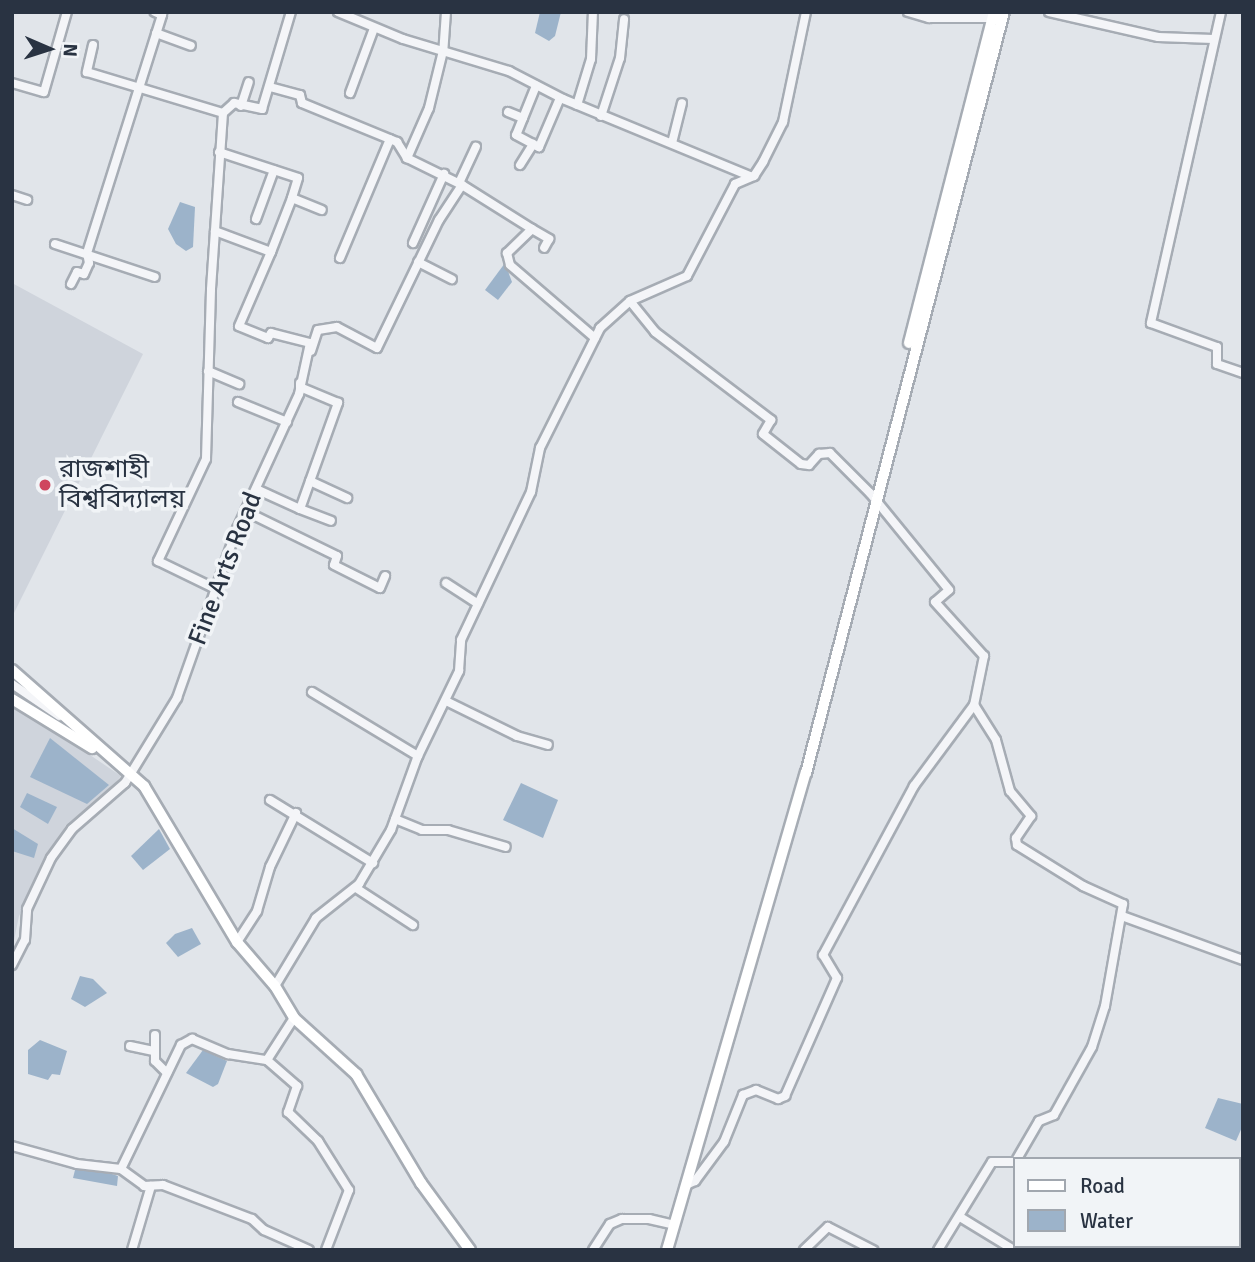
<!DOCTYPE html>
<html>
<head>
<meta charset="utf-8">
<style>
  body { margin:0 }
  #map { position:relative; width:1255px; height:1262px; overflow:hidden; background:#e1e5ea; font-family:Signika,"Noto Sans Bengali",sans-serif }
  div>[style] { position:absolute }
  .built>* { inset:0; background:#cfd4dc }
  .water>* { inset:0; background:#9cb3ca }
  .roads { filter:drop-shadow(2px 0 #a6acb4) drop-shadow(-2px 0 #a6acb4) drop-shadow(0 2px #a6acb4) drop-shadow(0 -2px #a6acb4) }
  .minor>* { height:8px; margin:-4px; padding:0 4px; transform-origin:4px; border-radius:4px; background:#f4f5f8 }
  .major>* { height:10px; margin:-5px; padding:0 5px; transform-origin:5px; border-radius:5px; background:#fff }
  .dots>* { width:19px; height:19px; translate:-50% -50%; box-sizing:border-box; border:4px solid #f1f4f7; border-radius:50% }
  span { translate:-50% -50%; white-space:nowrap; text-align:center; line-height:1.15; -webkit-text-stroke:7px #f1f4f7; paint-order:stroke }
  .poi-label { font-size:26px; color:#293342 }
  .left { translate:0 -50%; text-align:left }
  .street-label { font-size:26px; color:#293342 }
  .frame { position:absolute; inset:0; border:14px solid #293342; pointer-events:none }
  .legend { position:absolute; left:1013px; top:1157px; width:228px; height:91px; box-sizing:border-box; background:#f1f4f7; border:2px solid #a1a7af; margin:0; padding:9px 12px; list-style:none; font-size:21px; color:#293342 }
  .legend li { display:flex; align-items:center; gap:14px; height:35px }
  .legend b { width:35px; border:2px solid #a1a7af }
  .north { position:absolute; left:14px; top:14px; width:70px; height:70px; -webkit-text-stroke:5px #f1f4f7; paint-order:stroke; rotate:93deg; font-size:19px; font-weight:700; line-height:28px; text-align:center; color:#293342 }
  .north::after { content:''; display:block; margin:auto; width:24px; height:32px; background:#293342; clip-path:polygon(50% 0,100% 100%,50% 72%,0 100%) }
</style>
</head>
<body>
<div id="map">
  <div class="built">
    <i style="clip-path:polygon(12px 283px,143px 354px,12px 617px)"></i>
    <i style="clip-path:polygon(12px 702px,121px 776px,102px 798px,66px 825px,19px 916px,12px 950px)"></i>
  </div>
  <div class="water">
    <i style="clip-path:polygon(540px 12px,561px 12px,555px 36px,549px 41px,535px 33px)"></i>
    <i style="clip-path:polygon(180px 202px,195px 207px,193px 247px,186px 251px,176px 244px,168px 229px)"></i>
    <i style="clip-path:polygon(505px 263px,512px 282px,498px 300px,485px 290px)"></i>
    <i style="clip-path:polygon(50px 738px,109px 785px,87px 804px,30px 777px)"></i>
    <i style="clip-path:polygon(521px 783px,558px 800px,543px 838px,503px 820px)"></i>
    <i style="clip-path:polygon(27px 793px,57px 807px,48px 824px,20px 807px)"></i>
    <i style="clip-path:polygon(12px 828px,38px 844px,34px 858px,12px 851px)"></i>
    <i style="clip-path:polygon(159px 829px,170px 849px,143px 870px,131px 856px)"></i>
    <i style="clip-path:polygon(192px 928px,201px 944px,178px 957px,166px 943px,175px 934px)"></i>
    <i style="clip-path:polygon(80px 976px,93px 979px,107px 993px,85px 1007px,71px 999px)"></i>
    <i style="clip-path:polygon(40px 1040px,67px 1051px,60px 1075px,52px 1074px,48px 1080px,28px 1074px,28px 1050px)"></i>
    <i style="clip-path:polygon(203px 1050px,227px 1061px,218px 1084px,213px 1087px,186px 1073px)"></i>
    <i style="clip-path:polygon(1218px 1098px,1243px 1104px,1243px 1125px,1236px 1141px,1205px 1128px)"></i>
    <i style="clip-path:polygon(97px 1169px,118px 1176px,117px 1186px,73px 1178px,75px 1170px)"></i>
  </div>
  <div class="roads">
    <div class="minor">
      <i style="left:338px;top:12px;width:70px;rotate:22.6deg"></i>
      <i style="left:403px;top:39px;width:111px;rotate:16.8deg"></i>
      <i style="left:509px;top:71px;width:61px;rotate:27.4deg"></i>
      <i style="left:563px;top:99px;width:202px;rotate:22.4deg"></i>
      <i style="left:446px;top:12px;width:39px;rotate:94deg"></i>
      <i style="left:443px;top:51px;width:59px;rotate:103.8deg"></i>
      <i style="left:429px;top:108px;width:55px;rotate:113.7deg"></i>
      <i style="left:407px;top:158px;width:61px;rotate:26.1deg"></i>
      <i style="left:462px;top:185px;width:83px;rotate:32.2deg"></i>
      <i style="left:532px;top:229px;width:35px;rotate:136deg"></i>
      <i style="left:507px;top:253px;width:12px;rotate:76deg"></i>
      <i style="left:510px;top:265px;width:112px;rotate:40.7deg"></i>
      <i style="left:908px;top:12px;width:22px;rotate:16deg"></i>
      <i style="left:929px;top:18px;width:66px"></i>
      <i style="left:1049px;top:12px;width:112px;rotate:12.9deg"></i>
      <i style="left:1158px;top:37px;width:55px;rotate:2.1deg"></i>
      <i style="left:1221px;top:12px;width:319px;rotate:102.7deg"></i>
      <i style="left:1151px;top:323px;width:70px;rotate:20deg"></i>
      <i style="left:1217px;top:347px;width:17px;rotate:90deg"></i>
      <i style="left:1217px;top:364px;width:28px;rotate:19deg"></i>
      <i style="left:156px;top:33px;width:37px;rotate:20deg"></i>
      <i style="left:93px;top:45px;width:28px;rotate:103deg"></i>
      <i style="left:87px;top:72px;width:142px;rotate:16.8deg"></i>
      <i style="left:223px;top:113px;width:177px;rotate:93.9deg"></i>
      <i style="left:211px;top:290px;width:169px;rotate:91.7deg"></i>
      <i style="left:206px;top:459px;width:113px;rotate:115.2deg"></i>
      <i style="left:158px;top:561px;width:64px;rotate:25.8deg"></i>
      <i style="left:12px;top:83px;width:33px;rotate:16deg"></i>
      <i style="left:44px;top:92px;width:83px;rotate:-74deg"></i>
      <i style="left:270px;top:87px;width:31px;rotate:15deg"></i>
      <i style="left:300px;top:95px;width:8px;rotate:76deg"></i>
      <i style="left:302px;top:103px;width:103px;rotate:22.3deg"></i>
      <i style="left:397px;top:142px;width:19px;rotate:58deg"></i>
      <i style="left:350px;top:93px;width:69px;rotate:-69.7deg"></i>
      <i style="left:577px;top:105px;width:48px;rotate:-73.1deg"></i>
      <i style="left:591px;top:59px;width:47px;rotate:-87.6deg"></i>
      <i style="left:241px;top:106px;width:25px;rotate:-72deg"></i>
      <i style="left:508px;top:112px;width:16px;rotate:22deg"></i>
      <i style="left:523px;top:118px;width:35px;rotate:-68deg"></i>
      <i style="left:223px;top:113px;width:15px;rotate:-42deg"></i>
      <i style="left:234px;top:103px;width:29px;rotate:12deg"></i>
      <i style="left:262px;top:109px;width:101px;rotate:-73.4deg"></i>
      <i style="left:601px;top:116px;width:61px;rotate:-71.9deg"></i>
      <i style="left:620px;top:58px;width:39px;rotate:-84deg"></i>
      <i style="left:523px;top:118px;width:18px;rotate:112deg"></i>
      <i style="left:516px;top:135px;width:26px;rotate:28deg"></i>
      <i style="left:539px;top:147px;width:53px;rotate:-66.8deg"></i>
      <i style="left:672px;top:143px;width:41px;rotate:-76deg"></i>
      <i style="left:219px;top:152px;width:83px;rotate:18.2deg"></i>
      <i style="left:298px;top:178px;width:21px;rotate:107deg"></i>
      <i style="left:292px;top:198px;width:32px;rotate:22deg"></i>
      <i style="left:520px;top:165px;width:25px;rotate:-58deg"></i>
      <i style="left:459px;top:183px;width:40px;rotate:-65deg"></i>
      <i style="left:12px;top:195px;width:16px;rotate:18deg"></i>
      <i style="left:256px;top:219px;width:52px;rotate:-69.8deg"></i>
      <i style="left:532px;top:229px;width:20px;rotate:30deg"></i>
      <i style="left:549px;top:239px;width:10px;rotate:119deg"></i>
      <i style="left:413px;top:243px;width:76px;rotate:-65.8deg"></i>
      <i style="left:55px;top:244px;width:105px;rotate:18.3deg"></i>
      <i style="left:271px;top:252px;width:58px;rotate:-68.7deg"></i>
      <i style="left:340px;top:258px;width:129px;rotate:-67.2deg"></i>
      <i style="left:418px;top:262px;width:38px;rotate:27deg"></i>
      <i style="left:71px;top:284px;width:13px;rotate:-63deg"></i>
      <i style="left:77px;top:272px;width:7px;rotate:16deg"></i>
      <i style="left:84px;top:274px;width:12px;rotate:-66deg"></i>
      <i style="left:89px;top:263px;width:10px;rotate:-101deg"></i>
      <i style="left:87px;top:253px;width:250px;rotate:-72.5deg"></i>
      <i style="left:162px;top:15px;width:8px;rotate:-157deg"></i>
      <i style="left:630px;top:301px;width:40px;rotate:51deg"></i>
      <i style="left:655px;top:332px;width:146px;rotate:37.2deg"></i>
      <i style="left:771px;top:420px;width:16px;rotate:120deg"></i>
      <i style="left:763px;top:434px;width:48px;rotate:38.3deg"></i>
      <i style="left:801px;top:464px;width:8px;rotate:7deg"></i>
      <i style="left:809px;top:465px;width:15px;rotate:-48deg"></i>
      <i style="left:819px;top:454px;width:11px;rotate:-5deg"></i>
      <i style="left:830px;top:453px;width:57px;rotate:45deg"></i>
      <i style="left:870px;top:493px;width:125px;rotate:50.8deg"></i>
      <i style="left:949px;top:590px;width:18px;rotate:139deg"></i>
      <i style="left:935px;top:602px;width:73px;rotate:47.8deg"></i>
      <i style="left:984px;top:656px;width:50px;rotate:101.5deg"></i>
      <i style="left:974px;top:705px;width:41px;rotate:57.8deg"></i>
      <i style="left:996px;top:740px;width:53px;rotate:74.6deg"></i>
      <i style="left:1010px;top:791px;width:33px;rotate:50deg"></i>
      <i style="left:1031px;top:816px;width:27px;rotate:124deg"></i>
      <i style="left:1016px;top:838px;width:7px;rotate:82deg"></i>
      <i style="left:1017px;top:845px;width:78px;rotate:31.8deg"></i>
      <i style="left:1083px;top:886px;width:44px;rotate:24.2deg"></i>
      <i style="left:1123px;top:904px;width:104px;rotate:100deg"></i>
      <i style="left:1105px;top:1006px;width:43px;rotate:107.6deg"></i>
      <i style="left:1092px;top:1047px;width:78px;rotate:119.2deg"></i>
      <i style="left:1054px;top:1115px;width:16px;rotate:158deg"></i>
      <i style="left:1039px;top:1121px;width:44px;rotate:120.1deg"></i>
      <i style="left:311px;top:351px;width:22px;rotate:-72deg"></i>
      <i style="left:318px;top:330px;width:19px;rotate:-9deg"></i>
      <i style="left:337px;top:327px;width:45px;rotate:27.7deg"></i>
      <i style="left:377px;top:348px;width:142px;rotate:-64.2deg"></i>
      <i style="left:439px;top:220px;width:42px;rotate:-56.7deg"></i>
      <i style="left:208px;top:371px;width:34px;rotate:23deg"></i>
      <i style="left:238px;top:402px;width:53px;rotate:22.2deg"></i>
      <i style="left:310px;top:481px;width:41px;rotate:24.7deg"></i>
      <i style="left:256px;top:489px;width:48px;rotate:24.4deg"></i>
      <i style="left:300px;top:509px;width:113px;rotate:-70.3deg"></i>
      <i style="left:338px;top:403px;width:41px;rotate:-157.2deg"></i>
      <i style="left:300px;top:387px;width:4px;rotate:-90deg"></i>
      <i style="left:300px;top:509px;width:33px;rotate:21deg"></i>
      <i style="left:245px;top:511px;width:102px;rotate:26.1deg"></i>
      <i style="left:337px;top:556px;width:9px;rotate:108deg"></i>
      <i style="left:334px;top:565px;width:51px;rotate:26.6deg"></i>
      <i style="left:380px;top:588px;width:13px;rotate:-67deg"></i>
      <i style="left:446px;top:583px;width:38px;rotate:33deg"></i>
      <i style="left:12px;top:684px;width:57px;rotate:34.2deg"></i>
      <i style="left:312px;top:692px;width:124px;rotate:31.1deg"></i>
      <i style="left:446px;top:701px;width:79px;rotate:26.2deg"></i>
      <i style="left:517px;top:736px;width:32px;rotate:16deg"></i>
      <i style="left:270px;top:800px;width:121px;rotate:31.5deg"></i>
      <i style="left:395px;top:819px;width:29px;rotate:22deg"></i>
      <i style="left:422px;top:830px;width:26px"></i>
      <i style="left:448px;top:830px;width:60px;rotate:16.3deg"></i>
      <i style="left:356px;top:888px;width:68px;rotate:33deg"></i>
      <i style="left:1122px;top:916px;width:129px;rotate:20deg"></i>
      <i style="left:237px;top:942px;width:37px;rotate:-57deg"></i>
      <i style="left:257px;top:911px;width:46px;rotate:-73.5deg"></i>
      <i style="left:270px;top:867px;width:60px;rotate:-64.3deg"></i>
      <i style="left:12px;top:965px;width:28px;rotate:-63deg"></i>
      <i style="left:25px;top:940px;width:31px;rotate:-86deg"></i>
      <i style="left:27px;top:909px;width:56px;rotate:-64.8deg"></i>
      <i style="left:51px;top:858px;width:36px;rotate:-54deg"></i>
      <i style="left:72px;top:829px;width:70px;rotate:-41deg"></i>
      <i style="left:125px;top:783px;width:100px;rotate:-58.5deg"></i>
      <i style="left:177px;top:698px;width:179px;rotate:-70.5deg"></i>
      <i style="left:237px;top:529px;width:149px;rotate:-65.3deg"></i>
      <i style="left:299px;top:394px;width:52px;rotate:-77.8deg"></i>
      <i style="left:310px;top:343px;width:40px;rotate:-165.6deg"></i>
      <i style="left:271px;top:333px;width:6px;rotate:121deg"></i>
      <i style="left:268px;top:338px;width:31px;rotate:-158deg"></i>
      <i style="left:239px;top:326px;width:81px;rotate:-66.6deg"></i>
      <i style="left:271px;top:252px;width:60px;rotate:-159.4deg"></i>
      <i style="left:275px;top:986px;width:79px;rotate:-58.9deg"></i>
      <i style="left:316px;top:918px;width:55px;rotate:-38.3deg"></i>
      <i style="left:359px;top:884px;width:63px;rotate:-59.3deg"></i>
      <i style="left:391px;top:830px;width:77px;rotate:-70.1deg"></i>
      <i style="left:417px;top:758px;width:97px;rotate:-64.2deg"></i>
      <i style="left:459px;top:671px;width:31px;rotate:-86deg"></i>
      <i style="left:461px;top:640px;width:164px;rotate:-64.7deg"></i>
      <i style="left:531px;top:492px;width:45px;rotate:-78.4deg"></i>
      <i style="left:540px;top:448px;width:134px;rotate:-63.4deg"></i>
      <i style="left:600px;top:328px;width:40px;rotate:-42deg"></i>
      <i style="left:630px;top:301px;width:62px;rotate:-23.7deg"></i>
      <i style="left:687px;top:276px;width:104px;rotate:-62.4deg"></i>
      <i style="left:735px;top:184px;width:21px;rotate:-23deg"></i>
      <i style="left:754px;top:176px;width:17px;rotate:-57deg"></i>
      <i style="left:763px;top:162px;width:45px;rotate:-63.4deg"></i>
      <i style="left:783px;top:122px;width:112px;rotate:-78.2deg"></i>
      <i style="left:155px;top:1035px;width:26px;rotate:90deg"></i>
      <i style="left:155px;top:1061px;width:17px;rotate:45deg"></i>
      <i style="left:130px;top:1046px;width:24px;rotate:12deg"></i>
      <i style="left:267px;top:1060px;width:40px;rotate:41deg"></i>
      <i style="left:297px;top:1086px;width:28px;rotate:109deg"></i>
      <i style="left:288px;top:1112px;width:42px;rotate:44deg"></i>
      <i style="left:318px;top:1141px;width:58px;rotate:57.7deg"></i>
      <i style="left:349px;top:1190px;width:64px;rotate:111deg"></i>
      <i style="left:12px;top:1146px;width:67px;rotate:15.5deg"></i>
      <i style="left:77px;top:1164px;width:44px;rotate:6.5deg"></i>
      <i style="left:121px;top:1169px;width:138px;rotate:-64.2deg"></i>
      <i style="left:181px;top:1045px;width:13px;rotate:-29deg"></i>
      <i style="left:192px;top:1039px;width:39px;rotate:23deg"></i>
      <i style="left:228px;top:1054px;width:39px;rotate:9deg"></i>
      <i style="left:267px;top:1060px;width:50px;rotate:-57.3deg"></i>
      <i style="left:121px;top:1169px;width:29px;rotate:36deg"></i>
      <i style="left:144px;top:1186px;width:19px;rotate:-3deg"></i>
      <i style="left:163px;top:1185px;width:95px;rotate:20.9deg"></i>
      <i style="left:252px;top:1219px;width:16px;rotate:43deg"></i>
      <i style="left:264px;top:1230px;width:49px;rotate:24deg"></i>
      <i style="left:686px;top:1185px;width:10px;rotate:-24deg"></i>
      <i style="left:695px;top:1181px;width:49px;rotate:-53.4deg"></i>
      <i style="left:724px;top:1142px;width:51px;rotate:-68deg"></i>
      <i style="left:743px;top:1095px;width:14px;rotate:-21deg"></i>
      <i style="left:756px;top:1090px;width:24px;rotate:22deg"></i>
      <i style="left:778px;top:1099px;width:8px;rotate:-23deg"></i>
      <i style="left:785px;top:1096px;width:129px;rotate:-66.2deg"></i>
      <i style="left:837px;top:978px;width:27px;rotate:-121deg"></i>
      <i style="left:823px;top:955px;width:192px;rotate:-61.7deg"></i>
      <i style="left:914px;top:786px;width:101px;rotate:-53.5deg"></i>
      <i style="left:960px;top:1217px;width:63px;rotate:31.4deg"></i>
      <i style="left:132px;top:1250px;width:67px;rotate:-73.5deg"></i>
      <i style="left:593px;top:1250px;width:31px;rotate:-57deg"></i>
      <i style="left:610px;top:1224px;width:13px;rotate:-23deg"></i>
      <i style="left:622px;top:1219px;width:27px"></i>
      <i style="left:649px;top:1219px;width:26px;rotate:13deg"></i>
      <i style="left:804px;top:1250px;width:33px;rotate:-44deg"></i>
      <i style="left:828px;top:1227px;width:51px;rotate:27.1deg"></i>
      <i style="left:938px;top:1250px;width:103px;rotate:-58.5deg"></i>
      <i style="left:992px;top:1162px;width:23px"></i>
    </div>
    <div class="major">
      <i style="left:909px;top:343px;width:342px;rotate:-75.6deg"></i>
      <i style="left:12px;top:670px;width:176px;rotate:41.3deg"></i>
      <i style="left:144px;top:786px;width:182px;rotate:59.2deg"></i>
      <i style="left:237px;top:942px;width:58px;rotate:49.2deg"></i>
      <i style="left:275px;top:986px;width:37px;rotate:59deg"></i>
      <i style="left:294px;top:1018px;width:84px;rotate:42.1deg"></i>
      <i style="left:356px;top:1074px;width:127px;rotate:59.2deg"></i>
      <i style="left:421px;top:1183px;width:83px;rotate:53.8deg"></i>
      <i style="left:12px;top:699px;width:94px;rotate:31.5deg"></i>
      <i style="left:667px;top:1250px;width:497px;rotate:-73.8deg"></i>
      <i style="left:806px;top:773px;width:786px;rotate:-75.42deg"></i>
    </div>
  </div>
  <div class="dots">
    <i style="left:45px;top:485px;background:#cf465e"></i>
  </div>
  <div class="poi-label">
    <span class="left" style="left:59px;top:485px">রাজশাহী<br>বিশ্ববিদ্যালয়</span>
  </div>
  <div class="street-label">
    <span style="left:226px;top:569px;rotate:-69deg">Fine Arts Road</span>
  </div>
  <div class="frame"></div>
  <ul class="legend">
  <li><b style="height:9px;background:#fff"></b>Road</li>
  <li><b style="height:19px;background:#9cb3ca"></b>Water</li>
  </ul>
  <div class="north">N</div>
</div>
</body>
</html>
